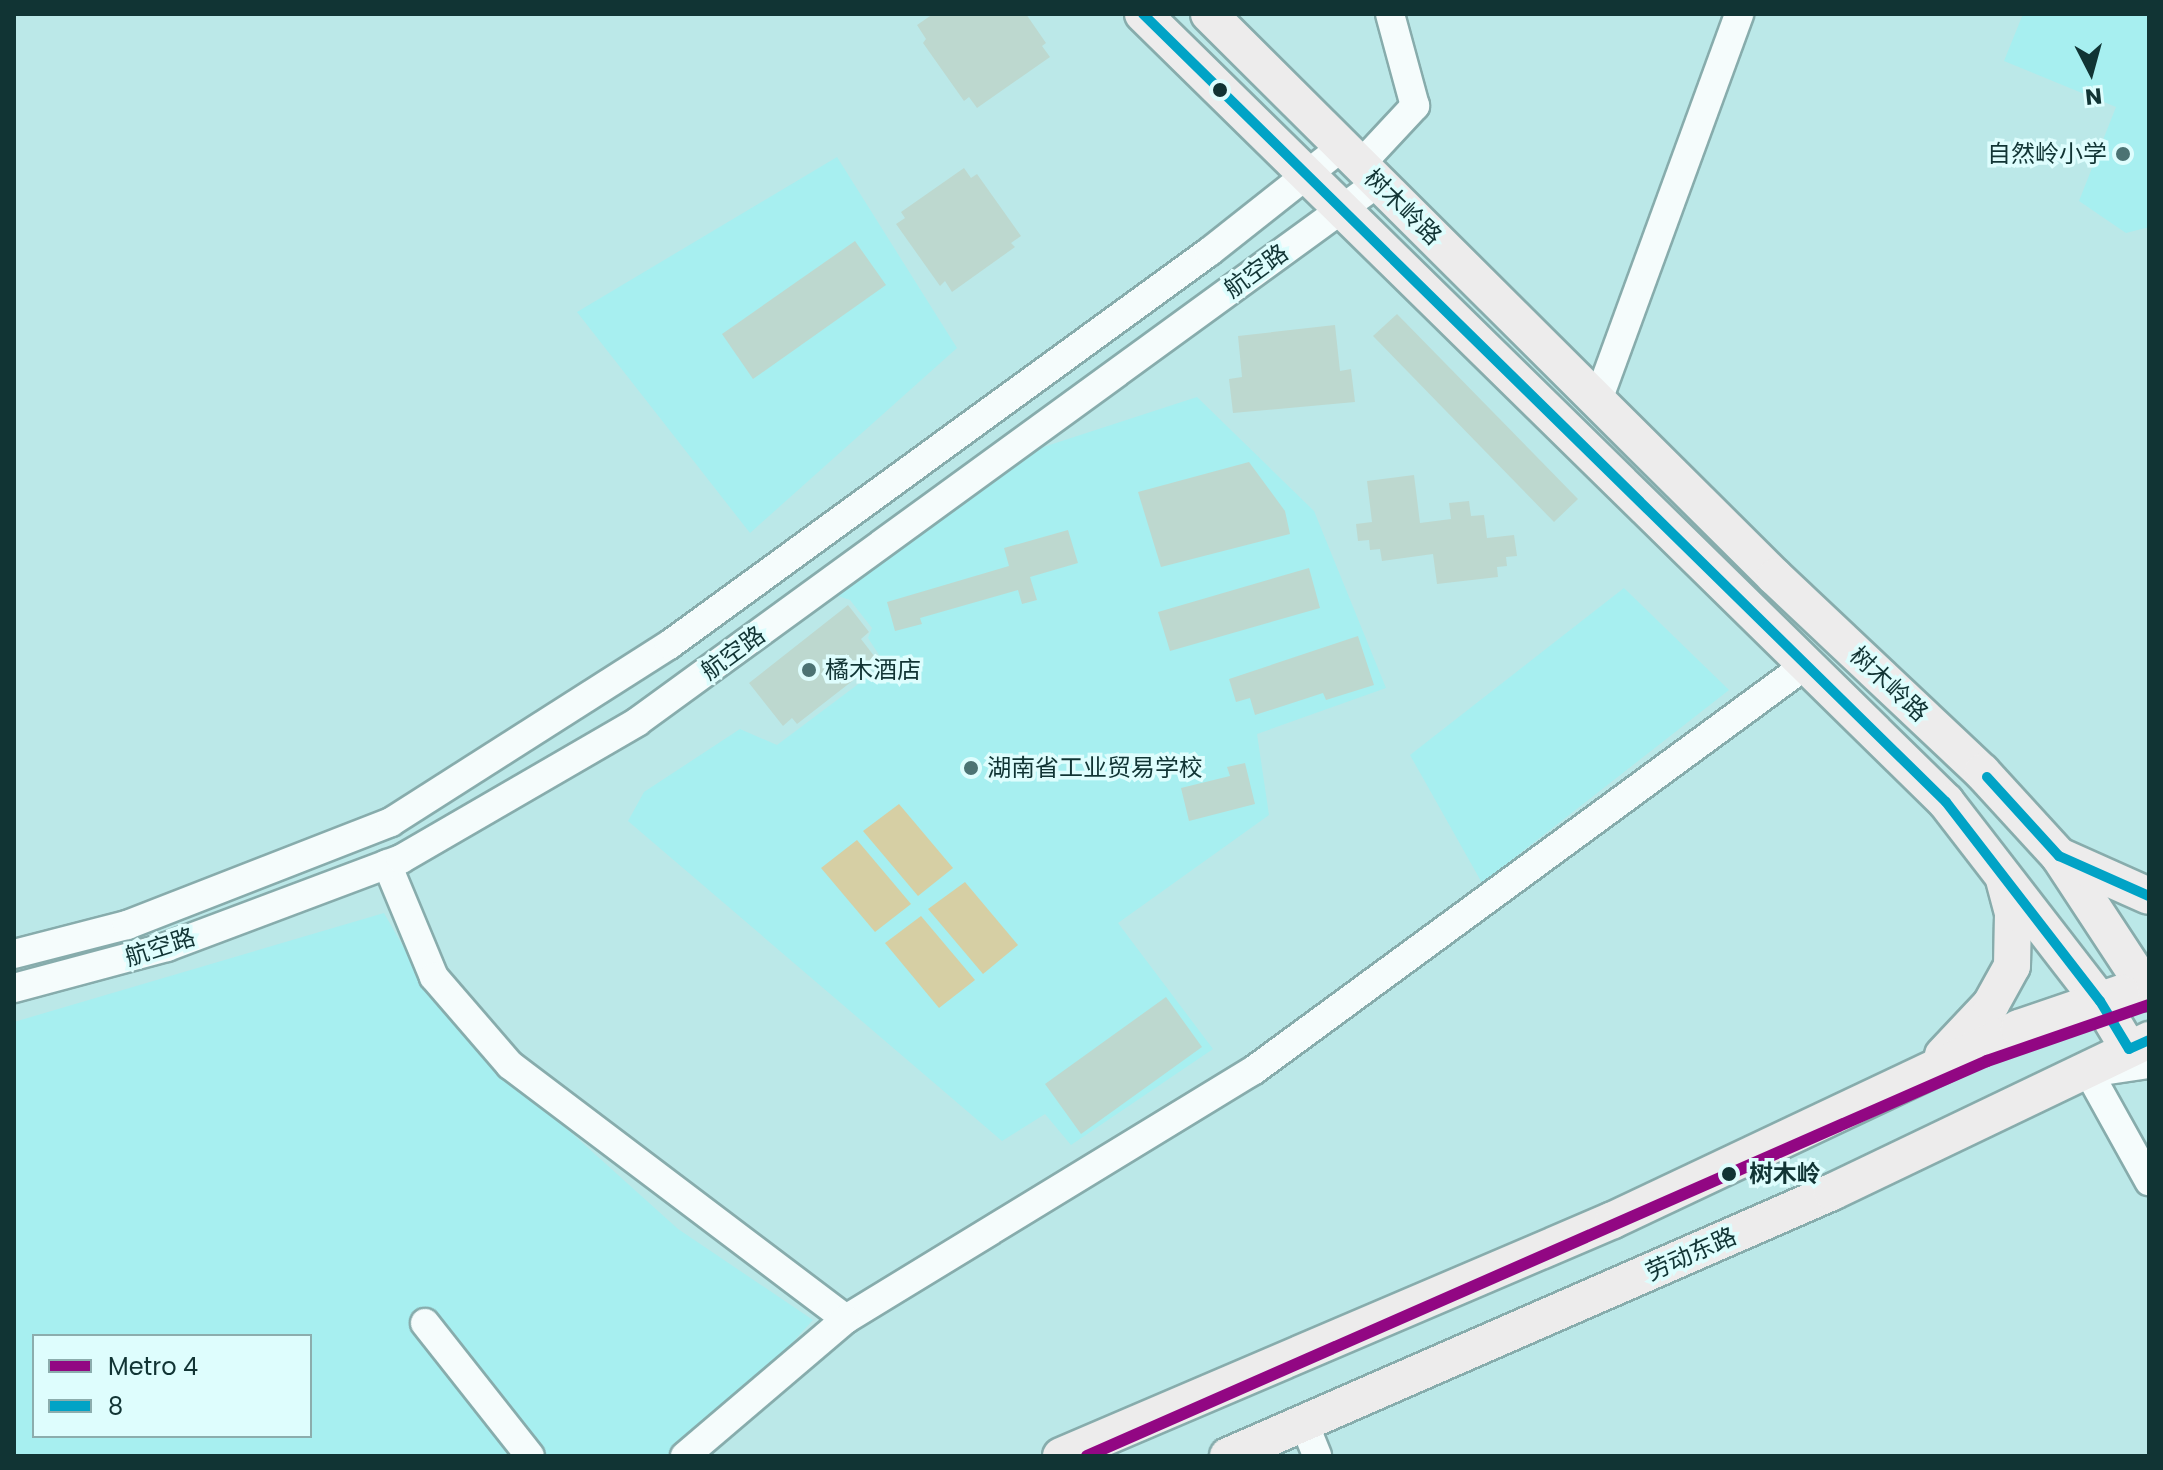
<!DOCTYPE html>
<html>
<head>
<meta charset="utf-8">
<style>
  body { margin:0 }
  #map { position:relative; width:2163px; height:1470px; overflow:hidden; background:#bbe8e8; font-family:Poppins,"Noto Sans SC",sans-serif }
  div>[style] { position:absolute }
  .built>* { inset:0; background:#a7eff0 }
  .green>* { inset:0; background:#d6cfa4 }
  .building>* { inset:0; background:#bdd8cf }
  .roads { filter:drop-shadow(2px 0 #87acac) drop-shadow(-2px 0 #87acac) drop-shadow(0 2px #87acac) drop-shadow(0 -2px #87acac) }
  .minor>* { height:28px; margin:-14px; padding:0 14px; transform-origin:14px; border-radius:14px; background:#f5fcfc }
  .major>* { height:36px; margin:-18px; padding:0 18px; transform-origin:18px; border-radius:18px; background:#edecec }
  .bus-1>* { height:10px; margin:-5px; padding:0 5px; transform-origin:5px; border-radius:5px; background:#01a3c6 }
  .metro-1>* { height:12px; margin:-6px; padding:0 6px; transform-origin:6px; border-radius:6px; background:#920783 }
  .dots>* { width:22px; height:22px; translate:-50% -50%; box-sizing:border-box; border:4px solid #defdfd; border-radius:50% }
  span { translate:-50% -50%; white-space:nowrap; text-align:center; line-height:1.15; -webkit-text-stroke:7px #defdfd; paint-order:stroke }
  .poi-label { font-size:24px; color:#113434 }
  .right { translate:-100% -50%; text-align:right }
  .left { translate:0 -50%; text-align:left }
  .street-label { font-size:24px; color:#113434 }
  .stop-label { font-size:24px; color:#113434; font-weight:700 }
  .frame { position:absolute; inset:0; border:16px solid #113434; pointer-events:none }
  .legend { position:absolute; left:32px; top:1334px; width:280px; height:104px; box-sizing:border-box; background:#defdfd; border:2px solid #8cadad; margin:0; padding:10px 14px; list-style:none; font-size:24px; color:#113434 }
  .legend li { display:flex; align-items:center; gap:16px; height:40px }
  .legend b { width:40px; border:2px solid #8cadad }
  .north { position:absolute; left:2051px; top:32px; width:80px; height:80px; -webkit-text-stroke:6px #defdfd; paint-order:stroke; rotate:174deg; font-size:22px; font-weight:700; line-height:32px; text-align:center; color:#113434 }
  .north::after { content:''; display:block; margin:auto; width:28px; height:36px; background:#113434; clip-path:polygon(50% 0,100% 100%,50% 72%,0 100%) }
</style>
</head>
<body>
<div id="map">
  <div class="built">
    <i style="clip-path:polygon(2023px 14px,2149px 14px,2149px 227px,2126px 233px,2079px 201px,2116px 107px,2004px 61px)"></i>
    <i style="clip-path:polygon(837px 157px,957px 348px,750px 533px,577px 312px)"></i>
    <i style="clip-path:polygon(1197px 397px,1314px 511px,1386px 688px,1257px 734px,1269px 815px,1118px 923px,1213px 1049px,1071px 1145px,1045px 1114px,1002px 1141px,628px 821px,644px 792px,740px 729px,777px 745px,885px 664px,868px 638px,872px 628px,850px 600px,835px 595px,1028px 452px)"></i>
    <i style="clip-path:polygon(1624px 588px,1729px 690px,1482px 883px,1410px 755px)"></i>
    <i style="clip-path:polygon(evenodd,384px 913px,429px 991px,505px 1073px,678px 1229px,813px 1320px,716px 1426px,708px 1456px,14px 1456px,14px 1022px,384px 913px,34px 1336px,310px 1336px,310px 1436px,34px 1436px,34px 1336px)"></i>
  </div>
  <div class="green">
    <i style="clip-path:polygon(899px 804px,953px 868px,918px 896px,863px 831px)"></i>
    <i style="clip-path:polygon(857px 840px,911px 904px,875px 932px,821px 868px)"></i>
    <i style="clip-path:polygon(965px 882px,1018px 945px,983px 974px,928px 909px)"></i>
    <i style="clip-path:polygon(921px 916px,975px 980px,939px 1008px,885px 943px)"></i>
  </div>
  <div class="building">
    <i style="clip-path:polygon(933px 14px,1026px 14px,1046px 43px,1042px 46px,1050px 57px,977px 108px,969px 97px,964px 101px,923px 43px,926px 39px,917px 25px)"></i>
    <i style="clip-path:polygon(964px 168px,971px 178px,977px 174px,1021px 236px,1011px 243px,1015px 247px,952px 292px,945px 281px,940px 286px,896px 224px,905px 218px,901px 212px)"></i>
    <i style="clip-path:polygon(855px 241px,886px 285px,753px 379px,722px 334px)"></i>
    <i style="clip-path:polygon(1397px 314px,1578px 499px,1554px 522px,1373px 336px)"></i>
    <i style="clip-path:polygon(1335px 325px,1340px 371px,1351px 369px,1355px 402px,1233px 413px,1229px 379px,1242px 377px,1238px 336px)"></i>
    <i style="clip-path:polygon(1249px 462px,1285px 511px,1290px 534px,1161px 567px,1138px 492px)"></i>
    <i style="clip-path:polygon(1414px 475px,1420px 523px,1451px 519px,1449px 503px,1469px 501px,1471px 516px,1484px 515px,1487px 538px,1514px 535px,1517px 556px,1506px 557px,1507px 566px,1497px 567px,1498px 577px,1437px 584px,1433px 554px,1382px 561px,1380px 549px,1370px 550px,1369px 540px,1358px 541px,1356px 524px,1372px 522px,1367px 481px)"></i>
    <i style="clip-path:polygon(1068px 530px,1078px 563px,1030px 577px,1037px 600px,1022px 604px,1018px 590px,920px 618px,922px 624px,895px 631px,887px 602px,1009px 566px,1004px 548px)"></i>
    <i style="clip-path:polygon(1309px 568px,1320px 608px,1170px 651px,1158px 612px)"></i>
    <i style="clip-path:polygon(848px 605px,869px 632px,861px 639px,878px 661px,797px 724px,792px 718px,783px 726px,749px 683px)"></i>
    <i style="clip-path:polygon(1358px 636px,1374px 685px,1326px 700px,1323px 693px,1255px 715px,1250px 698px,1236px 702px,1229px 679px)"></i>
    <i style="clip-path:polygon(1245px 763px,1255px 804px,1189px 821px,1181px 788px,1230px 776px,1227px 767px)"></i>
    <i style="clip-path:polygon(1166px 997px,1202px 1047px,1081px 1134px,1045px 1084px)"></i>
  </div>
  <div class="roads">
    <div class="minor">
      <i style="left:1360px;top:165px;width:81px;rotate:-47deg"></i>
      <i style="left:1415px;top:106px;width:95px;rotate:-105.2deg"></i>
      <i style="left:1598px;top:400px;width:411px;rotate:-69.9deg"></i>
      <i style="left:387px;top:864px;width:122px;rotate:67.4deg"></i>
      <i style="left:434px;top:977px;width:116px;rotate:49.2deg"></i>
      <i style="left:510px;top:1065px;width:421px;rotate:37.1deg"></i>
      <i style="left:846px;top:1319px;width:478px;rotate:-31.4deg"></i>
      <i style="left:1254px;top:1070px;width:681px;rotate:-36.28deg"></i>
      <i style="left:14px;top:954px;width:117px;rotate:-14.4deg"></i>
      <i style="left:127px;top:925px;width:283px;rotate:-21.3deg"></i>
      <i style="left:391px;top:822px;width:330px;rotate:-32.5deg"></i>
      <i style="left:669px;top:645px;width:668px;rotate:-36.05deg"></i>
      <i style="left:1209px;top:252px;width:169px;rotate:-38.3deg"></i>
      <i style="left:14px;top:988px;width:158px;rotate:-15deg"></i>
      <i style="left:167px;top:947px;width:250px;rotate:-20.6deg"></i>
      <i style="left:401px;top:859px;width:273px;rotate:-30.1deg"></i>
      <i style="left:637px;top:722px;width:918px;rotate:-36.05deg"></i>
      <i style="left:2149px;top:1064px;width:61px;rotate:171.5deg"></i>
      <i style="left:2089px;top:1073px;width:124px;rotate:60.9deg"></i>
      <i style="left:425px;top:1323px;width:169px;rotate:51.7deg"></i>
      <i style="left:1304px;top:1423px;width:35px;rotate:68deg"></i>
      <i style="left:685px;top:1456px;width:211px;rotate:-40.4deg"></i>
    </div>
    <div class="major">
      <i style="left:1143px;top:14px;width:1125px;rotate:44.46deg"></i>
      <i style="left:1946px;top:802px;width:252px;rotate:52.3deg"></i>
      <i style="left:2100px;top:1001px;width:56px;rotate:58.9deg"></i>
      <i style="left:1209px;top:14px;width:798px;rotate:44.85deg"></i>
      <i style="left:1775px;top:577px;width:284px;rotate:43.3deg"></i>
      <i style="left:1982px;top:772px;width:114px;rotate:47.5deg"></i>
      <i style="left:2059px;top:856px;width:164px;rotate:56.7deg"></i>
      <i style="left:2059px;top:856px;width:98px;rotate:24deg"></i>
      <i style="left:1943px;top:1055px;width:70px;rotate:-46.7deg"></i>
      <i style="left:1991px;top:1004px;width:43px;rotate:-61.1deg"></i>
      <i style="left:2012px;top:966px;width:53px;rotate:-88.9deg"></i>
      <i style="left:2013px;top:913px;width:34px;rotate:-105deg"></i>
      <i style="left:1061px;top:1456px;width:600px;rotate:-23.15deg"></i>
      <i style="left:1613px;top:1220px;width:449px;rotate:-25.3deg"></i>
      <i style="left:2019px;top:1028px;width:108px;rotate:-18.9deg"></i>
      <i style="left:1228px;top:1456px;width:659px;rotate:-23.61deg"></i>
      <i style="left:1832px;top:1192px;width:352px;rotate:-25.6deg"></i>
    </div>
  </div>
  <div class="bus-1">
    <i style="left:1143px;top:14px;width:1125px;rotate:44.46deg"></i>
    <i style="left:1946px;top:802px;width:252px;rotate:52.3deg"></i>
    <i style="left:2100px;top:1001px;width:56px;rotate:58.9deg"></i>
    <i style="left:2129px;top:1049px;width:22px;rotate:-24deg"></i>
    <i style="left:1987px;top:777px;width:107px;rotate:47.7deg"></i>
    <i style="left:2059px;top:856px;width:98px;rotate:24deg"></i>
  </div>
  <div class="metro-1">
    <i style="left:1087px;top:1456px;width:983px;rotate:-23.7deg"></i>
    <i style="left:1987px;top:1061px;width:171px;rotate:-19.1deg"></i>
  </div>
  <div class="dots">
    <i style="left:1220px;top:90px;background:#113434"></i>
    <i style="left:2123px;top:154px;background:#4c7373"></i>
    <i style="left:809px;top:670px;background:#4c7373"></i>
    <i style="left:971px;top:768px;background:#4c7373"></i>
    <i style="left:1729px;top:1174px;background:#113434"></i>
  </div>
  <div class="poi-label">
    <span class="right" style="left:2107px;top:154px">自然岭小学</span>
    <span class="left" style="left:825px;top:670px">橘木酒店</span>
    <span class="left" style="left:987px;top:768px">湖南省工业贸易学校</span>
  </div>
  <div class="street-label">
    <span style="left:1403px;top:207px;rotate:44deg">树木岭路</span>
    <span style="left:1256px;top:271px;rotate:-36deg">航空路</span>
    <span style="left:733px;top:653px;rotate:-36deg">航空路</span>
    <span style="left:1889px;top:684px;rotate:43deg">树木岭路</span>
    <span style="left:160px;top:947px;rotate:-18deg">航空路</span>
    <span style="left:1691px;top:1254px;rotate:-24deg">劳动东路</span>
  </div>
  <div class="stop-label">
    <span class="left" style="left:1749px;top:1174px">树木岭</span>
  </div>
  <div class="frame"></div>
  <ul class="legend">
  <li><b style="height:10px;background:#920783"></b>Metro 4</li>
  <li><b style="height:10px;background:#01a3c6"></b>8</li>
  </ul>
  <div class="north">N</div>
</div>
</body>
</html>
